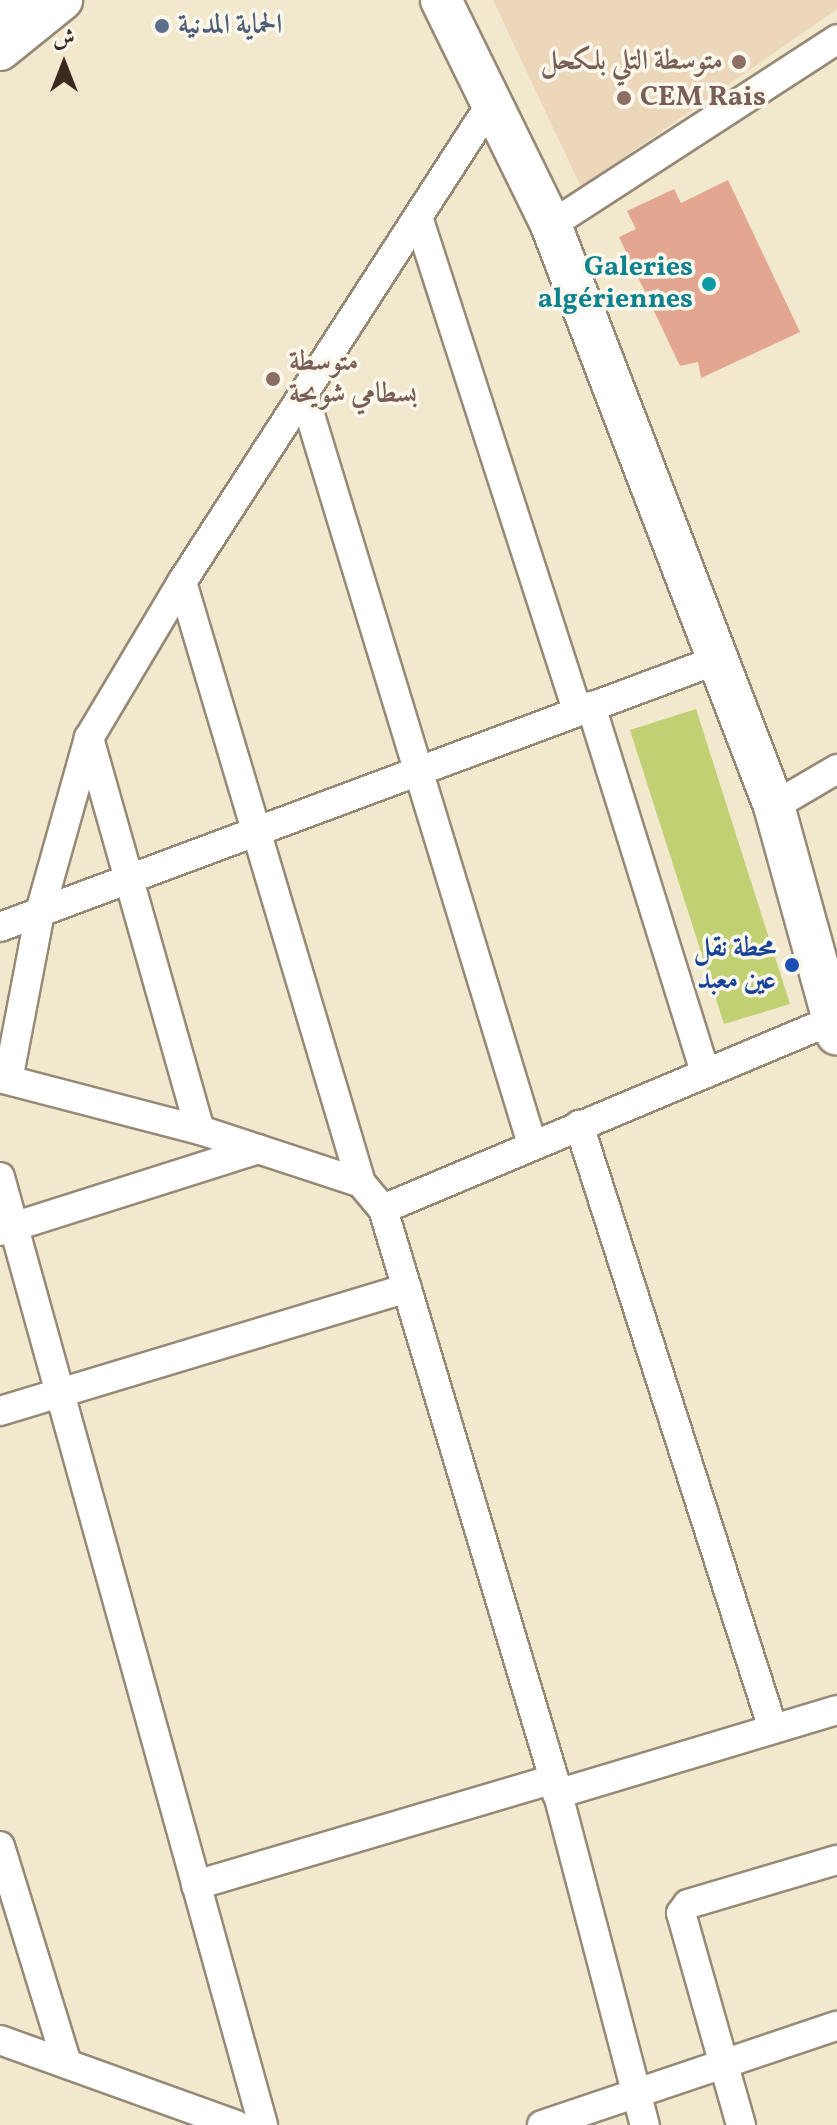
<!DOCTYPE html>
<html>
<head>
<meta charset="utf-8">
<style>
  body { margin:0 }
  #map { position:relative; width:837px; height:2125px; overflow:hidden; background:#f2e8ce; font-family:Vollkorn,Amiri,serif }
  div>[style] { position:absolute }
  .built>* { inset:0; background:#ecd7ba }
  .green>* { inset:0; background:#c0d073 }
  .building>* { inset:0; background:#e3a691 }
  .roads { filter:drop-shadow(2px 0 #968976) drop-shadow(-2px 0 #968976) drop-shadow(0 2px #968976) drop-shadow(0 -2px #968976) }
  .street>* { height:28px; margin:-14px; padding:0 14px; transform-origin:14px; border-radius:14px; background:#fff }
  .secondary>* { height:40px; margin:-20px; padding:0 20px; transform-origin:20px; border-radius:20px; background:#fff }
  .dots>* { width:22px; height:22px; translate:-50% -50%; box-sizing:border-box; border:4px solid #fbf7ec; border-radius:50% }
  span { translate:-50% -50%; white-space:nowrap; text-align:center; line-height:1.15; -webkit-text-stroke:7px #fbf7ec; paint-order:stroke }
  .service-label { font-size:28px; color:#4e5e75; font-weight:700 }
  .left { translate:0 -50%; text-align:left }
  .education-label { font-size:28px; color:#785e54; font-weight:700 }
  .right { translate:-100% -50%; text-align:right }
  .culture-label { font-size:28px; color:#0d838f; font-weight:700 }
  .transit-label { font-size:28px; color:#164399; font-weight:700 }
  .north { position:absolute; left:24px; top:24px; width:80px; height:80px; -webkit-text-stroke:6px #fbf7ec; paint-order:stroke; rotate:0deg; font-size:22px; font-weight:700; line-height:32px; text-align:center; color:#3b2a1e }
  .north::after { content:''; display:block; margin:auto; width:28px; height:36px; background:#3b2a1e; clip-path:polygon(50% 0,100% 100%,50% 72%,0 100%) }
</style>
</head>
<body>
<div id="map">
  <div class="built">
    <i style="clip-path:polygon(493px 0,837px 0,837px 9px,581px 187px)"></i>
  </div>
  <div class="green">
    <i style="clip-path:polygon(696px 709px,790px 1004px,724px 1024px,630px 730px)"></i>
  </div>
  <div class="building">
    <i style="clip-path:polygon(728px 180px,800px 332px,701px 378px,698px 362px,680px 366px,619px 237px,636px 229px,627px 211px,674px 189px,681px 203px)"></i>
  </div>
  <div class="roads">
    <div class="street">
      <i style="left:419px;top:220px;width:515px;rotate:72.13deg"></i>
      <i style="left:551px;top:225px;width:341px;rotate:-33deg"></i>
      <i style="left:304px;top:395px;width:783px;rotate:73.07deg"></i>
      <i style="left:182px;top:582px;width:627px;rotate:73.41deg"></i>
      <i style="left:591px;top:706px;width:383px;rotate:72.7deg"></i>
      <i style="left:89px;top:738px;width:407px;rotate:74.2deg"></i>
      <i style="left:774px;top:806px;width:73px;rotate:-30.4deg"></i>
      <i style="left:0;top:927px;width:765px;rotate:-20.42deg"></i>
      <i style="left:0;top:1078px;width:207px;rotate:14.6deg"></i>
      <i style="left:200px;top:1130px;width:169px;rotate:18.2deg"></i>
      <i style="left:361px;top:1183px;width:34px;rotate:50deg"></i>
      <i style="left:383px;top:1209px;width:595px;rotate:73.3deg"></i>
      <i style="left:554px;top:1779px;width:358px;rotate:75.3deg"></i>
      <i style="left:8px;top:1080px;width:171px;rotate:-79.2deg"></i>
      <i style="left:40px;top:912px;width:181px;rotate:-74.3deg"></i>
      <i style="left:89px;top:738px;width:182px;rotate:-59.2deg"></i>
      <i style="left:182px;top:582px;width:571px;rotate:-57.14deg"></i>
      <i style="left:579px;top:1125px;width:634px;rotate:72.19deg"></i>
      <i style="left:0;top:1177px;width:984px;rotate:74.49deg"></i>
      <i style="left:383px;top:1209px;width:488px;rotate:-22.8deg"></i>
      <i style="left:0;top:1231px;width:271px;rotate:-17.6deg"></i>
      <i style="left:0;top:1411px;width:425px;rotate:-16.8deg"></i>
      <i style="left:557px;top:1794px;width:292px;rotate:-16.7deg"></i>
      <i style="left:0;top:1846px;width:228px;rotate:72.9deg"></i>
      <i style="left:196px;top:1885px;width:373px;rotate:-16.5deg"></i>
      <i style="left:0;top:2040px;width:251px;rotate:19.8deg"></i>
      <i style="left:542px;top:2125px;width:311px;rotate:-18.6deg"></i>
      <i style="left:741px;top:2125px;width:220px;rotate:-105.8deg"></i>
      <i style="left:681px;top:1913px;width:11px;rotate:-52deg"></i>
      <i style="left:688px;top:1904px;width:155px;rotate:-16.5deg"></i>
    </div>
    <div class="secondary">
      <i style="left:441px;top:0;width:250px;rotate:63.9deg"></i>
      <i style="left:551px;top:225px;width:622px;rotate:69deg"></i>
      <i style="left:774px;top:806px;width:237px;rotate:74.6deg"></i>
      <i style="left:0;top:9px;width:15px;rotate:-37deg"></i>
      <i style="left:0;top:50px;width:80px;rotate:-38.9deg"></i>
    </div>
  </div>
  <div class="dots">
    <i style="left:162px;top:26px;background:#5c6f8a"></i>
    <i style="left:739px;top:62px;background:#8d6e63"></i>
    <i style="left:624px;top:98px;background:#8d6e63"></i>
    <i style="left:709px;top:284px;background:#0f9aa8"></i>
    <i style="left:273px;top:379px;background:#8d6e63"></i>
    <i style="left:792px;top:965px;background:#1a4fb4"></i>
  </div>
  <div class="service-label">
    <span class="left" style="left:178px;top:26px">الحماية المدنية</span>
  </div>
  <div class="education-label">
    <span class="right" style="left:723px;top:62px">متوسطة التلي بلكحل</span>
    <span class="left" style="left:640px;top:98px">CEM Rais</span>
    <span class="left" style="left:289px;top:379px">متوسطة<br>بسطامي شويحة</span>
  </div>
  <div class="culture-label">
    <span class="right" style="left:693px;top:284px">Galeries<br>algériennes</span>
  </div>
  <div class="transit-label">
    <span class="right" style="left:776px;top:965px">محطة نقل<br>عين معبد</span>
  </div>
  <div class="north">ش</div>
</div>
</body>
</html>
